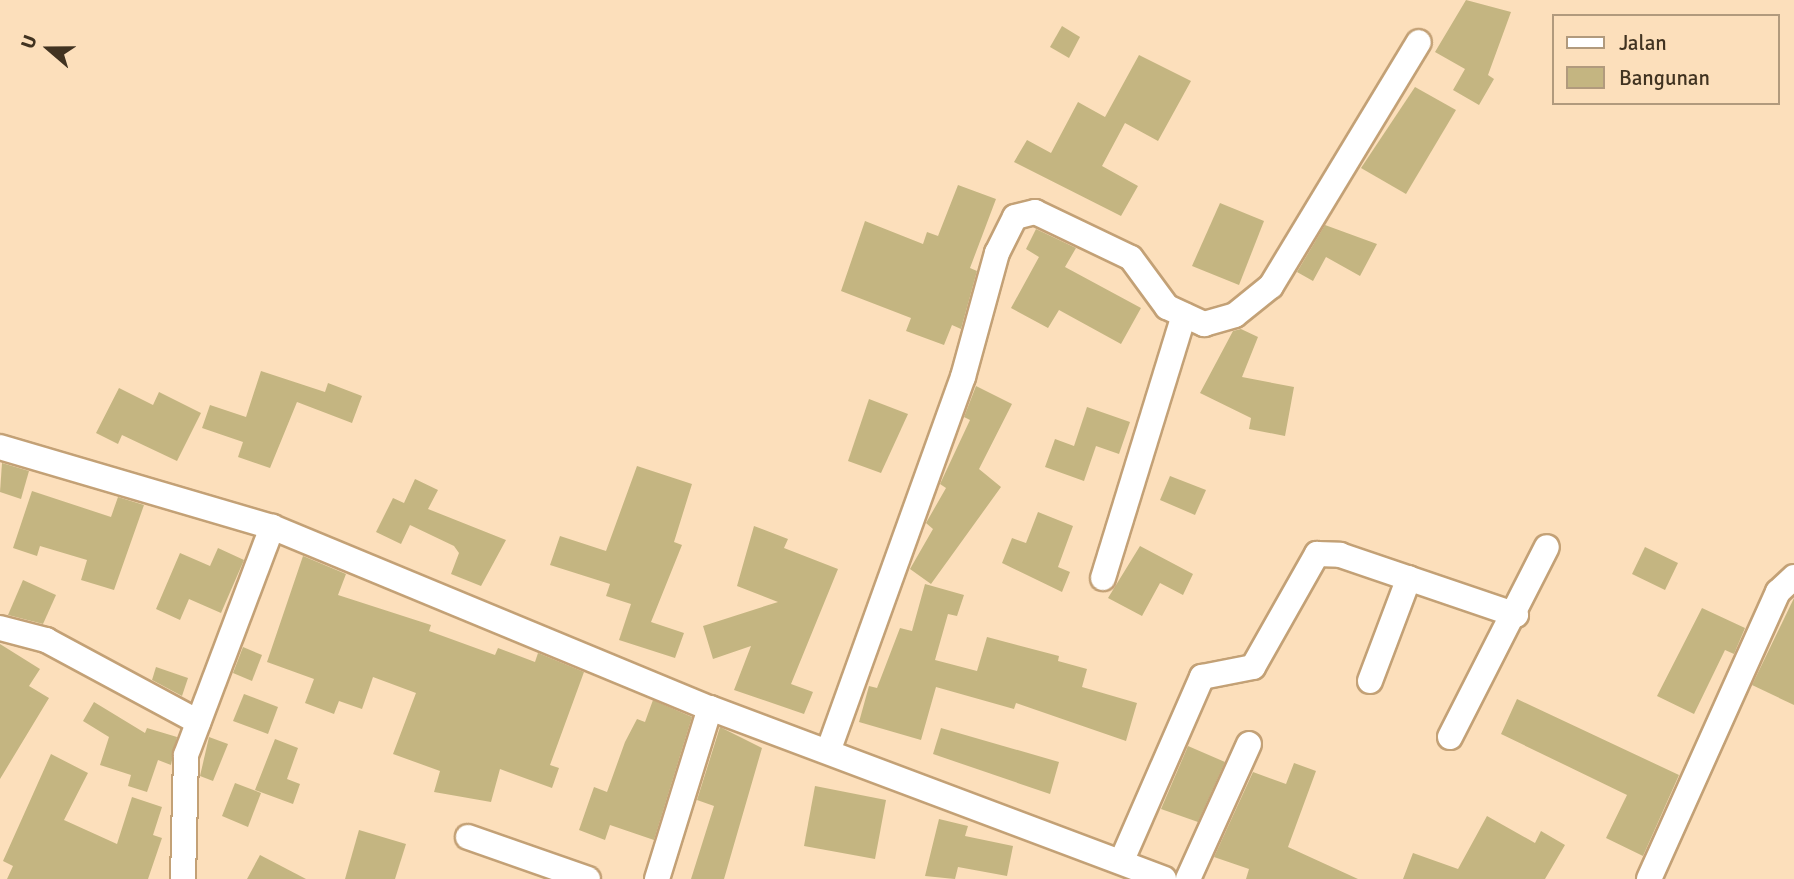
<!DOCTYPE html>
<html>
<head>
<meta charset="utf-8">
<style>
  body { margin:0 }
  #map { position:relative; width:1794px; height:879px; overflow:hidden; background:#fcdfbb; font-family:Signika,sans-serif }
  div>[style] { position:absolute }
  .building>* { inset:0; background:#c4b581 }
  .roads { filter:drop-shadow(2px 0 #c3a176) drop-shadow(-2px 0 #c3a176) drop-shadow(0 2px #c3a176) drop-shadow(0 -2px #c3a176) }
  .street>* { height:24px; margin:-12px; padding:0 12px; transform-origin:12px; border-radius:12px; background:#fff }
  span { translate:-50% -50%; white-space:nowrap; text-align:center; line-height:1.15; -webkit-text-stroke:5px #fcdfbb; paint-order:stroke }
  .legend { position:absolute; left:1552px; top:14px; width:228px; height:91px; box-sizing:border-box; background:#fcdfbb; border:2px solid #b19a7d; margin:0; padding:9px 12px; list-style:none; font-size:21px; color:#413321 }
  .legend li { display:flex; align-items:center; gap:14px; height:35px }
  .legend b { width:35px; border:2px solid #b19a7d }
  .north { position:absolute; left:14px; top:14px; width:70px; height:70px; -webkit-text-stroke:5px #fcdfbb; paint-order:stroke; rotate:290deg; font-size:19px; font-weight:700; line-height:28px; text-align:center; color:#413321 }
  .north::after { content:''; display:block; margin:auto; width:24px; height:32px; background:#413321; clip-path:polygon(50% 0,100% 100%,50% 72%,0 100%) }
</style>
</head>
<body>
<div id="map">
  <div class="building">
    <i style="clip-path:polygon(1466px 0,1511px 12px,1488px 75px,1494px 79px,1479px 105px,1453px 90px,1465px 69px,1435px 52px)"></i>
    <i style="clip-path:polygon(1062px 26px,1080px 37px,1069px 58px,1050px 47px)"></i>
    <i style="clip-path:polygon(1139px 55px,1191px 81px,1158px 141px,1125px 123px,1102px 166px,1138px 186px,1121px 216px,1014px 162px,1027px 140px,1051px 153px,1078px 102px,1105px 117px)"></i>
    <i style="clip-path:polygon(1415px 87px,1456px 110px,1406px 194px,1361px 168px)"></i>
    <i style="clip-path:polygon(958px 185px,996px 199px,970px 268px,977px 271px,961px 329px,952px 325px,944px 345px,906px 331px,911px 318px,841px 291px,865px 221px,923px 244px,927px 232px,938px 236px)"></i>
    <i style="clip-path:polygon(1220px 203px,1264px 221px,1239px 285px,1192px 266px)"></i>
    <i style="clip-path:polygon(1325px 225px,1377px 244px,1360px 276px,1326px 257px,1313px 281px,1297px 272px)"></i>
    <i style="clip-path:polygon(1036px 229px,1076px 248px,1065px 267px,1141px 308px,1121px 344px,1059px 310px,1048px 328px,1011px 308px,1039px 257px,1026px 249px)"></i>
    <i style="clip-path:polygon(1241px 329px,1258px 337px,1242px 377px,1294px 387px,1285px 436px,1249px 429px,1251px 418px,1200px 393px,1233px 331px)"></i>
    <i style="clip-path:polygon(261px 371px,325px 392px,328px 383px,362px 396px,352px 423px,297px 402px,270px 468px,238px 457px,243px 442px,202px 428px,210px 405px,246px 417px)"></i>
    <i style="clip-path:polygon(976px 386px,1012px 404px,979px 469px,1001px 487px,931px 584px,910px 569px,933px 529px,926px 523px,946px 488px,940px 484px,970px 420px,964px 417px)"></i>
    <i style="clip-path:polygon(119px 388px,153px 405px,159px 392px,201px 413px,177px 461px,122px 435px,118px 444px,96px 433px)"></i>
    <i style="clip-path:polygon(869px 399px,908px 414px,881px 473px,848px 461px)"></i>
    <i style="clip-path:polygon(1087px 407px,1130px 422px,1119px 454px,1096px 446px,1084px 481px,1045px 467px,1055px 439px,1074px 446px)"></i>
    <i style="clip-path:polygon(2px 463px,29px 471px,21px 499px,0 492px)"></i>
    <i style="clip-path:polygon(637px 466px,692px 484px,674px 542px,682px 545px,651px 622px,684px 633px,675px 658px,619px 640px,631px 604px,606px 596px,610px 584px,550px 565px,560px 536px,606px 551px)"></i>
    <i style="clip-path:polygon(1170px 476px,1206px 490px,1195px 515px,1160px 500px)"></i>
    <i style="clip-path:polygon(415px 479px,438px 490px,428px 509px,506px 540px,481px 586px,451px 574px,459px 553px,454px 546px,410px 525px,401px 544px,376px 532px,393px 498px,404px 503px)"></i>
    <i style="clip-path:polygon(32px 491px,111px 517px,118px 497px,144px 505px,114px 590px,81px 580px,87px 560px,40px 546px,37px 556px,13px 548px)"></i>
    <i style="clip-path:polygon(1038px 512px,1073px 526px,1058px 567px,1070px 572px,1062px 592px,1002px 563px,1012px 538px,1026px 543px)"></i>
    <i style="clip-path:polygon(754px 526px,788px 539px,784px 548px,838px 569px,791px 684px,813px 692px,804px 714px,734px 690px,751px 646px,713px 659px,703px 626px,778px 602px,737px 586px)"></i>
    <i style="clip-path:polygon(1140px 546px,1193px 574px,1183px 595px,1160px 583px,1142px 616px,1108px 598px)"></i>
    <i style="clip-path:polygon(1645px 547px,1678px 563px,1665px 590px,1632px 574px)"></i>
    <i style="clip-path:polygon(218px 548px,244px 560px,221px 613px,189px 599px,180px 620px,156px 609px,180px 553px,210px 566px)"></i>
    <i style="clip-path:polygon(303px 556px,346px 574px,338px 595px,431px 625px,429px 631px,495px 655px,498px 648px,535px 662px,538px 653px,584px 672px,550px 765px,559px 768px,552px 788px,500px 769px,491px 802px,434px 792px,440px 771px,393px 754px,416px 693px,373px 677px,362px 709px,339px 701px,334px 714px,305px 703px,314px 679px,267px 662px)"></i>
    <i style="clip-path:polygon(23px 580px,56px 595px,43px 624px,8px 615px)"></i>
    <i style="clip-path:polygon(925px 584px,964px 595px,957px 616px,948px 614px,935px 660px,977px 671px,987px 637px,1059px 656px,1058px 661px,1087px 669px,1082px 687px,1137px 703px,1126px 741px,1016px 703px,1014px 709px,936px 687px,921px 740px,859px 722px,869px 686px,877px 688px,900px 628px,912px 631px)"></i>
    <i style="clip-path:polygon(1794px 598px,1794px 705px,1752px 685px)"></i>
    <i style="clip-path:polygon(1702px 608px,1745px 628px,1734px 654px,1725px 650px,1694px 714px,1657px 696px)"></i>
    <i style="clip-path:polygon(0 644px,40px 669px,29px 686px,49px 698px,0 779px)"></i>
    <i style="clip-path:polygon(243px 647px,262px 655px,252px 681px,233px 673px)"></i>
    <i style="clip-path:polygon(156px 667px,188px 678px,182px 696px,152px 680px)"></i>
    <i style="clip-path:polygon(244px 694px,278px 707px,268px 734px,233px 721px)"></i>
    <i style="clip-path:polygon(1517px 699px,1679px 775px,1643px 856px,1606px 838px,1627px 795px,1501px 734px)"></i>
    <i style="clip-path:polygon(653px 700px,692px 717px,654px 840px,610px 825px,605px 840px,579px 830px,594px 787px,607px 792px,625px 742px,637px 719px,645px 722px)"></i>
    <i style="clip-path:polygon(94px 702px,145px 733px,147px 728px,177px 737px,171px 765px,158px 760px,147px 792px,128px 786px,131px 775px,100px 765px,109px 737px,83px 721px)"></i>
    <i style="clip-path:polygon(720px 727px,762px 748px,724px 879px,691px 879px,714px 806px,697px 800px)"></i>
    <i style="clip-path:polygon(941px 728px,1059px 762px,1050px 794px,933px 754px)"></i>
    <i style="clip-path:polygon(209px 737px,228px 744px,213px 781px,200px 776px)"></i>
    <i style="clip-path:polygon(275px 739px,298px 748px,287px 779px,300px 784px,293px 804px,255px 790px)"></i>
    <i style="clip-path:polygon(1188px 746px,1225px 762px,1198px 822px,1161px 809px)"></i>
    <i style="clip-path:polygon(51px 754px,88px 773px,64px 820px,117px 844px,132px 797px,162px 807px,153px 835px,162px 838px,148px 879px,7px 879px,13px 866px,3px 861px)"></i>
    <i style="clip-path:polygon(1294px 763px,1316px 771px,1288px 847px,1358px 879px,1246px 879px,1249px 869px,1214px 857px,1253px 772px,1286px 784px)"></i>
    <i style="clip-path:polygon(235px 783px,261px 793px,248px 827px,222px 816px)"></i>
    <i style="clip-path:polygon(815px 786px,886px 800px,875px 859px,804px 846px)"></i>
    <i style="clip-path:polygon(1487px 816px,1535px 843px,1541px 831px,1565px 845px,1545px 879px,1403px 879px,1413px 853px,1458px 869px)"></i>
    <i style="clip-path:polygon(939px 819px,968px 826px,965px 836px,1013px 846px,1007px 876px,958px 867px,955px 879px,925px 876px)"></i>
    <i style="clip-path:polygon(359px 830px,406px 844px,395px 879px,345px 879px)"></i>
    <i style="clip-path:polygon(260px 855px,306px 879px,247px 879px)"></i>
  </div>
  <div class="roads">
    <div class="street">
      <i style="left:0;top:447px;width:284px;rotate:16.4deg"></i>
      <i style="left:272px;top:527px;width:474px;rotate:22.5deg"></i>
      <i style="left:710px;top:708px;width:485px;rotate:20.6deg"></i>
      <i style="left:1103px;top:578px;width:275px;rotate:-72.9deg"></i>
      <i style="left:0;top:628px;width:48px;rotate:14.6deg"></i>
      <i style="left:46px;top:640px;width:173px;rotate:28.3deg"></i>
      <i style="left:1370px;top:681px;width:110px;rotate:-69.3deg"></i>
      <i style="left:1450px;top:737px;width:213px;rotate:-63deg"></i>
      <i style="left:829px;top:749px;width:395px;rotate:-70.2deg"></i>
      <i style="left:963px;top:377px;width:129px;rotate:-74.7deg"></i>
      <i style="left:997px;top:253px;width:40px;rotate:-63.4deg"></i>
      <i style="left:1015px;top:217px;width:21px;rotate:-14deg"></i>
      <i style="left:1035px;top:212px;width:106px;rotate:25.6deg"></i>
      <i style="left:1131px;top:258px;width:61px;rotate:53.7deg"></i>
      <i style="left:1167px;top:307px;width:41px;rotate:24.7deg"></i>
      <i style="left:1204px;top:324px;width:32px;rotate:-16deg"></i>
      <i style="left:1235px;top:315px;width:46px;rotate:-38.9deg"></i>
      <i style="left:1271px;top:286px;width:285px;rotate:-58.8deg"></i>
      <i style="left:468px;top:837px;width:127px;rotate:19.3deg"></i>
      <i style="left:1122px;top:860px;width:200px;rotate:-66.4deg"></i>
      <i style="left:1202px;top:677px;width:52px;rotate:-11.1deg"></i>
      <i style="left:1253px;top:667px;width:130px;rotate:-60.5deg"></i>
      <i style="left:1317px;top:554px;width:23px;rotate:2deg"></i>
      <i style="left:1340px;top:555px;width:186px;rotate:18.8deg"></i>
      <i style="left:183px;top:879px;width:124px;rotate:-88.6deg"></i>
      <i style="left:186px;top:755px;width:244px;rotate:-69.3deg"></i>
      <i style="left:657px;top:879px;width:179px;rotate:-72.8deg"></i>
      <i style="left:1188px;top:879px;width:148px;rotate:-65.7deg"></i>
      <i style="left:1649px;top:879px;width:315px;rotate:-65.8deg"></i>
      <i style="left:1778px;top:592px;width:22px;rotate:-43deg"></i>
    </div>
  </div>
  <ul class="legend">
  <li><b style="height:9px;background:#fff"></b>Jalan</li>
  <li><b style="height:19px;background:#c4b581"></b>Bangunan</li>
  </ul>
  <div class="north">U</div>
</div>
</body>
</html>
